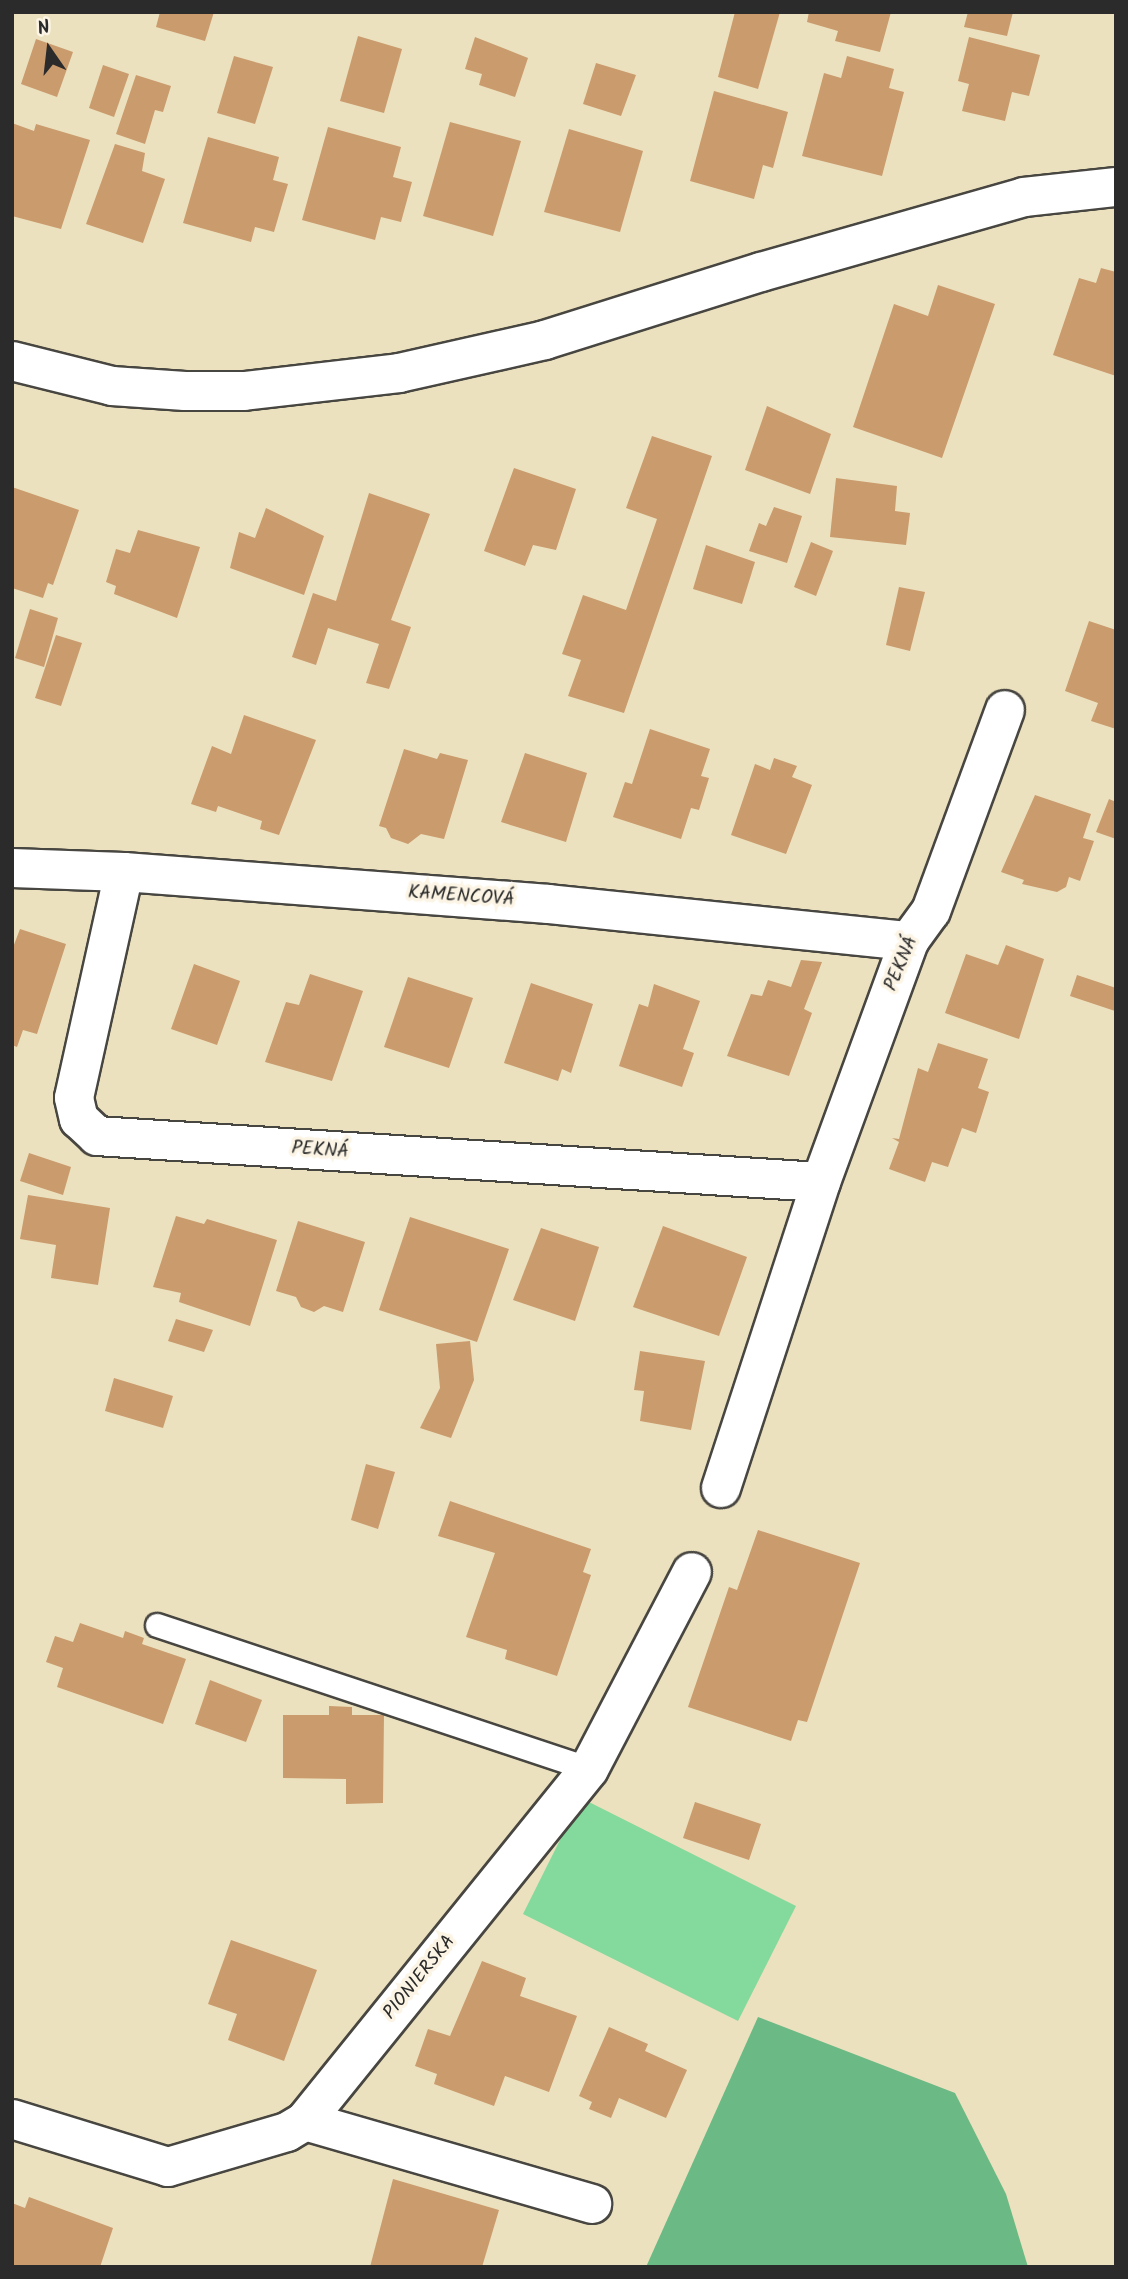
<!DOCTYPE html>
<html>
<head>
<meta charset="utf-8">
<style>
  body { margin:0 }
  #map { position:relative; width:1128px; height:2279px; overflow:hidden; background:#ece1be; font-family:Kalam,sans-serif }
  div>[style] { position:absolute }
  .green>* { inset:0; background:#84d99c }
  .forest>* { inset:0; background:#6bb984 }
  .building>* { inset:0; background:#ca9b6d }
  .roads { filter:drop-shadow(2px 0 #484641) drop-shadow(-2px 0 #484641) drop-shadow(0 2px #484641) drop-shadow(0 -2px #484641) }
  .service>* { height:23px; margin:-11.5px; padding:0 11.5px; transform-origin:11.5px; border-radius:11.5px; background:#fff }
  .minor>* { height:38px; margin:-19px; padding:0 19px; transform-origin:19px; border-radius:19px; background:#fff }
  span { translate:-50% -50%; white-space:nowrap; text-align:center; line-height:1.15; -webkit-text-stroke:7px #fcf5e5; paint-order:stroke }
  .street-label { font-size:19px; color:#2b2b2b }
  .frame { position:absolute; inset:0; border:14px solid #2b2b2b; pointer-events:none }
  .north { position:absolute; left:14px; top:14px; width:70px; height:70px; -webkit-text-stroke:5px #fcf5e5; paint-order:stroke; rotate:346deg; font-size:19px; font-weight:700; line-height:28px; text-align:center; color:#2b2b2b }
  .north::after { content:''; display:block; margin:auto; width:24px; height:32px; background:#2b2b2b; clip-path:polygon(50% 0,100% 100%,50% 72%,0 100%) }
</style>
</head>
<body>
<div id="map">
  <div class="green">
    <i style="clip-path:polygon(581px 1798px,796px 1906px,738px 2021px,523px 1914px)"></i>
  </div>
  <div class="forest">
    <i style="clip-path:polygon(758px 2017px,955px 2093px,1006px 2194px,1028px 2267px,646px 2267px)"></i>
  </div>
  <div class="building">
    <i style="clip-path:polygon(160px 12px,214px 12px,205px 41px,156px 27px)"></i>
    <i style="clip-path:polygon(735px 12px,780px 12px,758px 89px,718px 77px)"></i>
    <i style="clip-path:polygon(809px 12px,891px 12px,880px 52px,835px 41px,838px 31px,807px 22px)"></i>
    <i style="clip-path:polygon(968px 12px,1013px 12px,1007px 36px,964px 27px)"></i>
    <i style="clip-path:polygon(358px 36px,402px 49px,384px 113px,340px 101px)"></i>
    <i style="clip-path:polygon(475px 37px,528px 58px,515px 97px,479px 85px,482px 74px,465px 69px)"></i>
    <i style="clip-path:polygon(969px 37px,1040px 55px,1029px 96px,1012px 92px,1005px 121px,962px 111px,969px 84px,958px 81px)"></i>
    <i style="clip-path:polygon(36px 39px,73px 52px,57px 97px,21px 84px)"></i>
    <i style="clip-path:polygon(234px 56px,273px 67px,255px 124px,217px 113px)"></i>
    <i style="clip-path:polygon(847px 56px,894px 69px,889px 88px,904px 92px,882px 176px,802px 156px,824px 73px,841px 78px)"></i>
    <i style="clip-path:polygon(596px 63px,636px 75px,621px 116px,583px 104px)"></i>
    <i style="clip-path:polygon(103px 65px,129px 74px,114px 117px,89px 108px)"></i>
    <i style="clip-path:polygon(136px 75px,171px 86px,163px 112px,155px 110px,145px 144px,116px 134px)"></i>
    <i style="clip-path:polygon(714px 91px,788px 112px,773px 168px,763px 165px,754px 199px,690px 181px)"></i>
    <i style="clip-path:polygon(450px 122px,521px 141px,493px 236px,423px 216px)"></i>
    <i style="clip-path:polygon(12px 123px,34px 131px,36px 124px,90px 140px,61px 229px,12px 216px)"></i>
    <i style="clip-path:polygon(328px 127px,401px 147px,393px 177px,412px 182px,401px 222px,381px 217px,375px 240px,302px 220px)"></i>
    <i style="clip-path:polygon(569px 129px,643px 151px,620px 232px,544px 212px)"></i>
    <i style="clip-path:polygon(208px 137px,279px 157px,273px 180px,288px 184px,274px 232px,255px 227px,251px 242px,183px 223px)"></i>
    <i style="clip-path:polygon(115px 144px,145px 153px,142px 171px,165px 179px,143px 243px,86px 224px)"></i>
    <i style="clip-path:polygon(1101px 268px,1116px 272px,1116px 376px,1053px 355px,1079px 278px,1096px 283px)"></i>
    <i style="clip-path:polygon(938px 285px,995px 304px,942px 458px,853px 427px,894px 304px,928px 316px)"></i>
    <i style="clip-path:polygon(767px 406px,831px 434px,810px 494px,745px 470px)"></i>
    <i style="clip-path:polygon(652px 436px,712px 456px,624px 713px,568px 696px,581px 660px,562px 654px,583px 595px,626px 610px,657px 519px,626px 508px)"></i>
    <i style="clip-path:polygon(514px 468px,576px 489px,556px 550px,533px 545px,525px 566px,484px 551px)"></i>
    <i style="clip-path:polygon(836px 478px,897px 486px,895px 511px,910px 513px,906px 545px,830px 537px)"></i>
    <i style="clip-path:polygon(12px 487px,79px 510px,53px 585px,48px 583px,43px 598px,12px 588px)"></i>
    <i style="clip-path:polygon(369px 493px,430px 514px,391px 620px,411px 627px,389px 689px,366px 683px,379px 644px,328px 628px,316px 665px,292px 657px,313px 593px,336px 601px)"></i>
    <i style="clip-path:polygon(774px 507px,802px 516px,787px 563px,749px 551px,759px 523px,766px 526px)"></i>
    <i style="clip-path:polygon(266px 508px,324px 536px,304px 595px,230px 568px,239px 532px,255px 538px)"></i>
    <i style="clip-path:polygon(138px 530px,200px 547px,177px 618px,114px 594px,116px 586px,106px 582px,116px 549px,130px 553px)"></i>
    <i style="clip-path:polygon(811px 542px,833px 551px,816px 596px,794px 587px)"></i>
    <i style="clip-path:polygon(706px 545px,755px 562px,742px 604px,693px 589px)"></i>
    <i style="clip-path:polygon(899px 587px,925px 592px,910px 651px,886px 645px)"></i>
    <i style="clip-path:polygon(30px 609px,58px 618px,44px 667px,15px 658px)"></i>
    <i style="clip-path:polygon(1089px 621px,1116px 630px,1116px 729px,1091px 721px,1098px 703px,1065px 691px)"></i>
    <i style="clip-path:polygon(56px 635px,82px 643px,61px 706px,35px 698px)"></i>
    <i style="clip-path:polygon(244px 715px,316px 740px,279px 835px,260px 829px,262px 821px,218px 806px,216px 812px,191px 804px,212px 746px,231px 754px)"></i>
    <i style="clip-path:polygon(650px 729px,710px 749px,701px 776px,709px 778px,699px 810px,691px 808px,681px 839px,613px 817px,625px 782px,632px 784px)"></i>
    <i style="clip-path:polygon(404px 749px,437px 759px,440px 753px,468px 760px,444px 839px,421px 834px,408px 844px,391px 838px,386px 828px,379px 826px)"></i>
    <i style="clip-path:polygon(525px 753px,587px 773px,566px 842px,501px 822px)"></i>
    <i style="clip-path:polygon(774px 758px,797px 766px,792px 777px,812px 785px,786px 854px,731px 835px,755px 764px,770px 770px)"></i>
    <i style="clip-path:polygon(1035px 795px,1091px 814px,1083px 838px,1094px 841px,1080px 881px,1069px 877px,1066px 887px,1057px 892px,1022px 884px,1024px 880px,1001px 872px)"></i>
    <i style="clip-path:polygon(1109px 799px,1116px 802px,1116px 839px,1096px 832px)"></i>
    <i style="clip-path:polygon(20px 929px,66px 944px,37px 1034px,23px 1030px,17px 1047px,12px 1045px,12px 950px)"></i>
    <i style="clip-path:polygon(1006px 945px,1044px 959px,1019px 1039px,945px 1013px,966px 954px,998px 965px)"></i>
    <i style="clip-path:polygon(801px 960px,822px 962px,804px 1009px,812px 1013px,789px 1076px,727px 1056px,751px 994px,762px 996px,768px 980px,791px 987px)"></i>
    <i style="clip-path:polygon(194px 964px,240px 981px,217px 1045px,171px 1029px)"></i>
    <i style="clip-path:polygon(310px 974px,363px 991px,332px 1081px,265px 1062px,286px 1002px,299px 1005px)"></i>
    <i style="clip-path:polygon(1077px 975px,1116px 988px,1115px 1011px,1070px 996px)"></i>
    <i style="clip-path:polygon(408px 977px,473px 998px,449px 1068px,384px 1047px)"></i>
    <i style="clip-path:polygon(531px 983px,593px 1004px,571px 1073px,562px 1069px,558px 1081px,504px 1063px)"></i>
    <i style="clip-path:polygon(654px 984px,700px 1001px,683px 1049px,694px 1053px,682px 1087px,619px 1066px,639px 1004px,648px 1007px)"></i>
    <i style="clip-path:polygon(938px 1043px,988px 1059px,978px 1088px,989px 1092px,976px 1133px,962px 1128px,948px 1167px,932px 1162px,925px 1182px,889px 1169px,899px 1142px,892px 1138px,899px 1139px,918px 1068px,928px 1072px)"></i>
    <i style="clip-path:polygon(29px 1153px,71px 1167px,63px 1195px,20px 1181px)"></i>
    <i style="clip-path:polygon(28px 1195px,110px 1208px,98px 1285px,51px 1278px,56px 1245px,20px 1239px)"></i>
    <i style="clip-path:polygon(176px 1216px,204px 1224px,207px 1219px,277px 1240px,250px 1326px,179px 1302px,181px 1293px,153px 1287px)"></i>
    <i style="clip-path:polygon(410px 1217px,509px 1249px,477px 1342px,379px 1310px)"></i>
    <i style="clip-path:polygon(298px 1221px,365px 1242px,343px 1312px,324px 1306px,314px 1312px,301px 1307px,296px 1297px,276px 1291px)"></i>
    <i style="clip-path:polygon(663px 1226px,747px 1257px,719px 1336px,633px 1307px)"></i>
    <i style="clip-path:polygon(541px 1228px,599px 1247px,575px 1321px,513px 1300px)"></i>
    <i style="clip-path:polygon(176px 1319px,213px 1330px,204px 1352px,168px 1341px)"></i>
    <i style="clip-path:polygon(470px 1341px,474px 1380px,451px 1438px,420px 1428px,440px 1388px,436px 1344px)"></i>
    <i style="clip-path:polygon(640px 1351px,705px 1361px,691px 1430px,640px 1421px,644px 1391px,634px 1390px)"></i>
    <i style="clip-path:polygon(114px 1378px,173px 1396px,163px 1428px,105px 1411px)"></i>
    <i style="clip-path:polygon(366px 1464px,395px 1472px,378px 1529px,351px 1520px)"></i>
    <i style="clip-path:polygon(450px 1501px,591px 1549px,583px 1572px,591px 1575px,557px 1676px,505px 1659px,507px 1650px,466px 1637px,495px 1553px,438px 1536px)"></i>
    <i style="clip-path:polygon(758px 1530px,860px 1563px,807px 1722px,798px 1720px,791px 1741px,688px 1707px,729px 1587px,737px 1590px)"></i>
    <i style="clip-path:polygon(80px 1623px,123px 1638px,125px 1631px,144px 1638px,142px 1644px,186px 1659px,163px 1724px,57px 1687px,63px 1668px,46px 1662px,55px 1636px,73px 1642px)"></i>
    <i style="clip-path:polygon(210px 1680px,262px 1700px,246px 1742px,195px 1724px)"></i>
    <i style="clip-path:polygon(329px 1706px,352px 1707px,352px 1715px,384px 1715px,383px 1803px,346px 1804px,346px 1779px,283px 1778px,283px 1715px,329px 1715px)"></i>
    <i style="clip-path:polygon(695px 1802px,761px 1824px,749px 1860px,683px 1838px)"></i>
    <i style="clip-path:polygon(231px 1940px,317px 1970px,284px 2061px,228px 2040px,237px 2014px,208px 2004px)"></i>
    <i style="clip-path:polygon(482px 1961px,526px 1978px,520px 1996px,577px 2016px,549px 2092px,505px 2076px,494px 2106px,434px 2084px,437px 2074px,415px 2066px,428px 2029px,450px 2036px)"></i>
    <i style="clip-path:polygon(609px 2027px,648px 2044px,645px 2051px,687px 2070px,666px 2118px,619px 2098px,611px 2118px,589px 2109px,592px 2102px,579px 2096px)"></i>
    <i style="clip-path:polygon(393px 2179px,499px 2210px,482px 2267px,370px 2267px)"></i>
    <i style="clip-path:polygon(29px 2197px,113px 2228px,100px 2267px,12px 2266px,12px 2203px,25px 2208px)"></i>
  </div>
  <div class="roads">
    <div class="service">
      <i style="left:157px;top:1625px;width:455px;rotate:18.4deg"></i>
    </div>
    <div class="minor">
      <i style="left:12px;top:361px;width:103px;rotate:14deg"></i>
      <i style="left:112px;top:386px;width:73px;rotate:3.9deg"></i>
      <i style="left:185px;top:391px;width:59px"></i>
      <i style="left:244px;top:391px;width:156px;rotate:-6.6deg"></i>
      <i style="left:399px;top:373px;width:150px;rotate:-12.7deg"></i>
      <i style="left:545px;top:340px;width:226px;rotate:-17.5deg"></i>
      <i style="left:761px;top:272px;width:273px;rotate:-15.9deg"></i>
      <i style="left:1024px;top:197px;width:93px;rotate:-6.2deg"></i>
      <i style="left:12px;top:868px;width:112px;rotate:2deg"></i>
      <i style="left:124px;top:872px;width:426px;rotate:4.3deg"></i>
      <i style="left:549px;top:904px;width:362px;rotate:5.9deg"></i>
      <i style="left:124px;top:872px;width:231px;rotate:102.5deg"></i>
      <i style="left:74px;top:1098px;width:22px;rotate:77deg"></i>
      <i style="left:79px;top:1119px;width:25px;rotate:43deg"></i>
      <i style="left:97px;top:1136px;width:725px;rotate:3.64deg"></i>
      <i style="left:721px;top:1488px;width:322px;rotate:-71.9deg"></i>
      <i style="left:821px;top:1182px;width:257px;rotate:-69.9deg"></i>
      <i style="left:909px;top:941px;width:37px;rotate:-54deg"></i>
      <i style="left:931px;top:911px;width:214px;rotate:-69.8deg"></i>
      <i style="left:12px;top:2119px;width:163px;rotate:17.1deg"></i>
      <i style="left:168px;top:2167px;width:124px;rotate:-16.4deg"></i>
      <i style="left:287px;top:2132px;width:21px;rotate:-31deg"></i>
      <i style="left:305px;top:2121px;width:452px;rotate:-51.1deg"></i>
      <i style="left:589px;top:1769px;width:222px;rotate:-62.4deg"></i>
      <i style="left:305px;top:2121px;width:299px;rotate:16.1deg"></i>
    </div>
  </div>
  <div class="street-label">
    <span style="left:461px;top:897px;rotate:4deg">KAMENCOVÁ</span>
    <span style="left:902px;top:964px;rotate:-67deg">PEKNÁ</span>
    <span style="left:320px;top:1151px;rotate:4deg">PEKNÁ</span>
    <span style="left:420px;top:1978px;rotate:-51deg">PIONIERSKA</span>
  </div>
  <div class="frame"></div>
  <div class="north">N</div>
</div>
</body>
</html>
